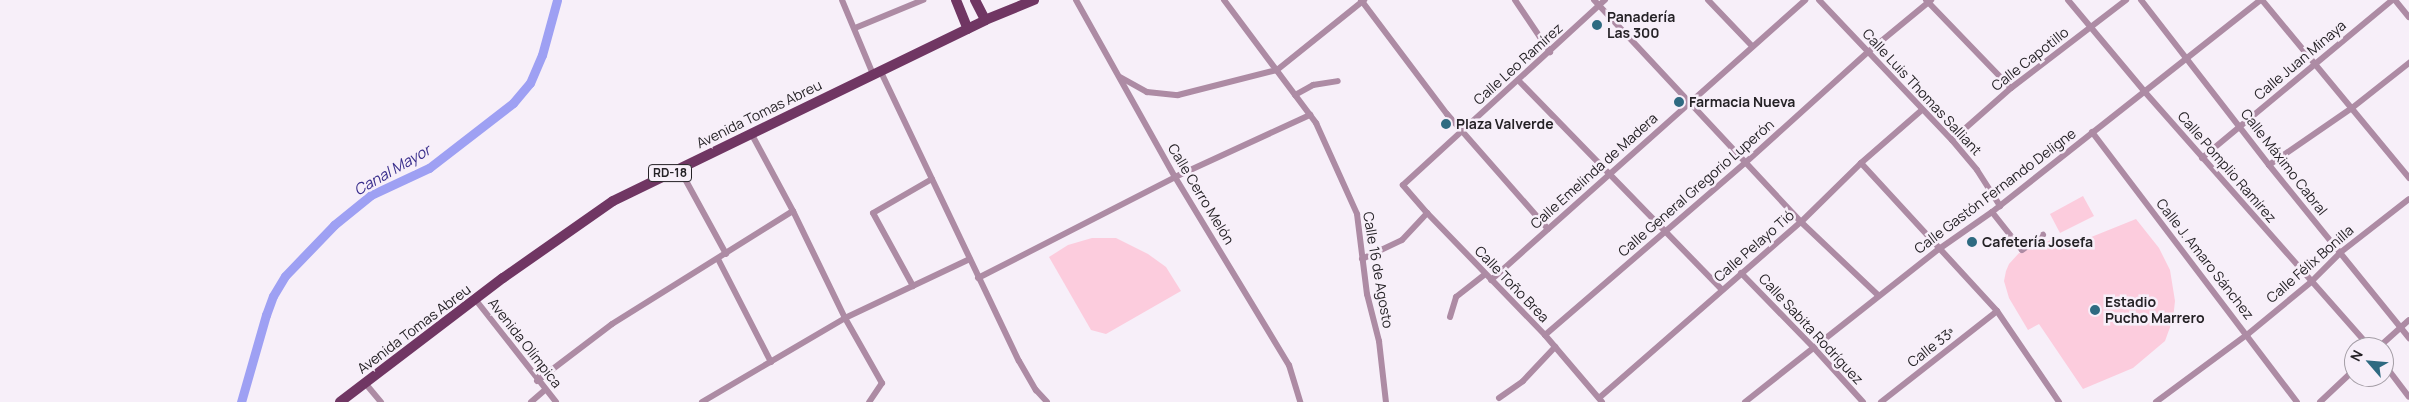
<!DOCTYPE html>
<html>
<head>
<meta charset="utf-8">
<style>
  body { margin:0 }
  #map { position:relative; width:2409px; height:402px; overflow:hidden; background:#f7eff9; font-family:Manrope,sans-serif }
  div>[style] { position:absolute }
  .green>* { inset:0; background:#fcccdd }
  .canal>* { height:9px; margin:-4.5px; padding:0 4.5px; transform-origin:4.5px; border-radius:4.5px; background:#9ea0f3 }
  .minor>* { height:6px; margin:-3px; padding:0 3px; transform-origin:3px; border-radius:3px; background:#ad8ba4 }
  .primary>* { height:10px; margin:-5px; padding:0 5px; transform-origin:5px; border-radius:5px; background:#703663 }
  .dots>* { width:14px; height:14px; translate:-50% -50%; box-sizing:border-box; border:2px solid #f7eff9; border-radius:50% }
  span { translate:-50% -50%; white-space:nowrap; text-align:center; line-height:1.15; -webkit-text-stroke:5px #f7eff9; paint-order:stroke }
  .shield-label span { padding:1px 4px; background:#f7eff9; border:1px solid; border-radius:4px; -webkit-text-stroke-width:0 }
  .shield-label { font-size:12px; color:#252226; font-weight:700 }
  .poi-label { font-size:14px; color:#252226; font-weight:700 }
  .left { translate:0 -50%; text-align:left }
  .street-label { font-size:14px; color:#252226 }
  .water-label { font-size:15px; color:#392e8c; font-style:italic }
  .north { position:absolute; left:2344px; top:337px; width:50px; height:50px; box-sizing:border-box; background:#f7eff9; border:1px solid #a39da5; border-radius:50%; rotate:297deg; font-size:14px; font-weight:700; line-height:20px; text-align:center; color:#252226 }
  .north::after { content:''; display:block; margin:auto; width:18px; height:22px; background:#2e6a81; clip-path:polygon(50% 0,100% 100%,50% 72%,0 100%) }
</style>
</head>
<body>
<div id="map">
  <div class="green">
    <i style="clip-path:polygon(2083px 196px,2094px 216px,2060px 233px,2050px 214px)"></i>
    <i style="clip-path:polygon(2136px 219px,2159px 248px,2170px 270px,2175px 301px,2173px 319px,2165px 341px,2133px 368px,2083px 389px,2039px 324px,2028px 330px,2009px 298px,2004px 281px,2006px 271px,2009px 264px,2019px 253px,2053px 239px,2059px 250px)"></i>
    <i style="clip-path:polygon(1092px 238px,1116px 238px,1148px 254px,1166px 267px,1181px 291px,1106px 334px,1091px 330px,1049px 257px,1068px 245px)"></i>
  </div>
  <div class="canal">
    <i style="left:241px;top:402px;width:91px;rotate:-74deg"></i>
    <i style="left:266px;top:315px;width:20px;rotate:-70deg"></i>
    <i style="left:273px;top:296px;width:23px;rotate:-59deg"></i>
    <i style="left:285px;top:276px;width:71px;rotate:-46.1deg"></i>
    <i style="left:334px;top:225px;width:48px;rotate:-39deg"></i>
    <i style="left:371px;top:195px;width:64px;rotate:-25deg"></i>
    <i style="left:429px;top:168px;width:106px;rotate:-37.7deg"></i>
    <i style="left:513px;top:103px;width:26px;rotate:-50deg"></i>
    <i style="left:530px;top:83px;width:30px;rotate:-67deg"></i>
    <i style="left:542px;top:55px;width:57px;rotate:-74.7deg"></i>
  </div>
  <div class="minor">
    <i style="left:842px;top:0;width:80px;rotate:67.3deg"></i>
    <i style="left:1076px;top:0;width:203px;rotate:60.8deg"></i>
    <i style="left:1175px;top:177px;width:220px;rotate:58.8deg"></i>
    <i style="left:1289px;top:365px;width:39px;rotate:73deg"></i>
    <i style="left:1224px;top:0;width:154px;rotate:53.2deg"></i>
    <i style="left:1316px;top:123px;width:100px;rotate:65.7deg"></i>
    <i style="left:1357px;top:214px;width:81px;rotate:82.9deg"></i>
    <i style="left:1367px;top:294px;width:49px;rotate:75.7deg"></i>
    <i style="left:1379px;top:341px;width:61px;rotate:83.5deg"></i>
    <i style="left:1361px;top:0;width:143px;rotate:53deg"></i>
    <i style="left:1447px;top:114px;width:153px;rotate:48.7deg"></i>
    <i style="left:1515px;top:0;width:63px;rotate:56.1deg"></i>
    <i style="left:1594px;top:0;width:304px;rotate:47deg"></i>
    <i style="left:1801px;top:222px;width:106px;rotate:43.5deg"></i>
    <i style="left:1708px;top:0;width:64px;rotate:46.3deg"></i>
    <i style="left:1819px;top:0;width:193px;rotate:46.5deg"></i>
    <i style="left:1952px;top:140px;width:39px;rotate:50deg"></i>
    <i style="left:1977px;top:170px;width:43px;rotate:57.4deg"></i>
    <i style="left:1926px;top:0;width:122px;rotate:46deg"></i>
    <i style="left:2068px;top:0;width:119px;rotate:50.1deg"></i>
    <i style="left:2144px;top:91px;width:341px;rotate:48.6deg"></i>
    <i style="left:2141px;top:0;width:209px;rotate:52.2deg"></i>
    <i style="left:2269px;top:165px;width:223px;rotate:51deg"></i>
    <i style="left:2262px;top:0;width:231px;rotate:50.4deg"></i>
    <i style="left:2395px;top:0;width:22px;rotate:51deg"></i>
    <i style="left:855px;top:28px;width:74px;rotate:-22.4deg"></i>
    <i style="left:880px;top:70px;width:322px;rotate:64.5deg"></i>
    <i style="left:1019px;top:361px;width:34px;rotate:60deg"></i>
    <i style="left:1036px;top:390px;width:16px;rotate:47deg"></i>
    <i style="left:1120px;top:77px;width:31px;rotate:29deg"></i>
    <i style="left:1147px;top:92px;width:31px;rotate:6deg"></i>
    <i style="left:1178px;top:95px;width:102px;rotate:-14.2deg"></i>
    <i style="left:1277px;top:70px;width:112px;rotate:-38.8deg"></i>
    <i style="left:1519px;top:81px;width:291px;rotate:45.8deg"></i>
    <i style="left:1295px;top:95px;width:21px;rotate:-29deg"></i>
    <i style="left:1313px;top:85px;width:25px;rotate:-9deg"></i>
    <i style="left:2092px;top:132px;width:339px;rotate:52.8deg"></i>
    <i style="left:751px;top:133px;width:89px;rotate:61.7deg"></i>
    <i style="left:793px;top:211px;width:119px;rotate:64.1deg"></i>
    <i style="left:845px;top:318px;width:75px;rotate:60.4deg"></i>
    <i style="left:882px;top:383px;width:23px;rotate:124deg"></i>
    <i style="left:1952px;top:140px;width:79px;rotate:-41.4deg"></i>
    <i style="left:2011px;top:88px;width:145px;rotate:-37.4deg"></i>
    <i style="left:2202px;top:158px;width:247px;rotate:-39.7deg"></i>
    <i style="left:1861px;top:163px;width:201px;rotate:47.4deg"></i>
    <i style="left:1997px;top:311px;width:110px;rotate:55.7deg"></i>
    <i style="left:2269px;top:165px;width:101px;rotate:-34.5deg"></i>
    <i style="left:2352px;top:108px;width:73px;rotate:-38.3deg"></i>
    <i style="left:679px;top:168px;width:98px;rotate:61.3deg"></i>
    <i style="left:1992px;top:212px;width:48px;rotate:51.7deg"></i>
    <i style="left:2022px;top:250px;width:26px;rotate:-36deg"></i>
    <i style="left:718px;top:259px;width:116px;rotate:62.8deg"></i>
    <i style="left:1362px;top:259px;width:44px;rotate:-25.4deg"></i>
    <i style="left:1402px;top:240px;width:37px;rotate:-47deg"></i>
    <i style="left:1741px;top:273px;width:105px;rotate:45.8deg"></i>
    <i style="left:1814px;top:348px;width:73px;rotate:47.8deg"></i>
    <i style="left:978px;top:278px;width:221px;rotate:-27.1deg"></i>
    <i style="left:1175px;top:177px;width:149px;rotate:-24.7deg"></i>
    <i style="left:1491px;top:280px;width:421px;rotate:-41.7deg"></i>
    <i style="left:913px;top:286px;width:83px;rotate:-118.7deg"></i>
    <i style="left:873px;top:213px;width:68px;rotate:-30deg"></i>
    <i style="left:475px;top:299px;width:131px;rotate:51.8deg"></i>
    <i style="left:1450px;top:317px;width:21px;rotate:-73deg"></i>
    <i style="left:1456px;top:297px;width:37px;rotate:-38deg"></i>
    <i style="left:1545px;top:335px;width:264px;rotate:-40.7deg"></i>
    <i style="left:1745px;top:163px;width:166px;rotate:-42.1deg"></i>
    <i style="left:1868px;top:52px;width:82px;rotate:-39.5deg"></i>
    <i style="left:2379px;top:347px;width:40px;rotate:-42deg"></i>
    <i style="left:2384px;top:364px;width:41px;rotate:52.9deg"></i>
    <i style="left:537px;top:381px;width:94px;rotate:-37.2deg"></i>
    <i style="left:612px;top:324px;width:213px;rotate:-32deg"></i>
    <i style="left:365px;top:383px;width:25px;rotate:50deg"></i>
    <i style="left:1499px;top:398px;width:29px;rotate:-35deg"></i>
    <i style="left:1523px;top:381px;width:47px;rotate:-46.7deg"></i>
    <i style="left:1599px;top:398px;width:268px;rotate:-41.1deg"></i>
    <i style="left:1801px;top:222px;width:84px;rotate:-44.5deg"></i>
    <i style="left:1861px;top:163px;width:81px;rotate:-41deg"></i>
    <i style="left:531px;top:402px;width:18px;rotate:-41deg"></i>
    <i style="left:702px;top:402px;width:166px;rotate:-30.4deg"></i>
    <i style="left:845px;top:318px;width:138px;rotate:-25.3deg"></i>
    <i style="left:1602px;top:402px;width:88px;rotate:-130.4deg"></i>
    <i style="left:1545px;top:335px;width:170px;rotate:-134deg"></i>
    <i style="left:1427px;top:213px;width:37px;rotate:-131deg"></i>
    <i style="left:1403px;top:185px;width:274px;rotate:-42.5deg"></i>
    <i style="left:1745px;top:402px;width:247px;rotate:-38.3deg"></i>
    <i style="left:1939px;top:249px;width:65px;rotate:-34.9deg"></i>
    <i style="left:1992px;top:212px;width:342px;rotate:-38.3deg"></i>
    <i style="left:1881px;top:402px;width:147px;rotate:-38.1deg"></i>
    <i style="left:2156px;top:402px;width:114px;rotate:-36.5deg"></i>
    <i style="left:2248px;top:334px;width:82px;rotate:-39.5deg"></i>
    <i style="left:2311px;top:282px;width:42px;rotate:-45deg"></i>
    <i style="left:2341px;top:252px;width:86px;rotate:-37.9deg"></i>
    <i style="left:2320px;top:402px;width:47px;rotate:-43.3deg"></i>
  </div>
  <div class="primary">
    <i style="left:956px;top:0;width:31px;rotate:68deg"></i>
    <i style="left:975px;top:0;width:22px;rotate:63deg"></i>
    <i style="left:340px;top:402px;width:205px;rotate:-37.3deg"></i>
    <i style="left:503px;top:278px;width:134px;rotate:-35deg"></i>
    <i style="left:613px;top:201px;width:414px;rotate:-25.9deg"></i>
    <i style="left:985px;top:20px;width:53px;rotate:-22.2deg"></i>
  </div>
  <div class="dots">
    <i style="left:1597px;top:25px;background:#2e6a81"></i>
    <i style="left:1679px;top:102px;background:#2e6a81"></i>
    <i style="left:1446px;top:124px;background:#2e6a81"></i>
    <i style="left:1972px;top:242px;background:#2e6a81"></i>
    <i style="left:2095px;top:310px;background:#2e6a81"></i>
  </div>
  <div class="shield-label">
    <span style="left:670px;top:173px">RD-18</span>
  </div>
  <div class="poi-label">
    <span class="left" style="left:1607px;top:25px">Panadería<br>Las 300</span>
    <span class="left" style="left:1689px;top:102px">Farmacia Nueva</span>
    <span class="left" style="left:1456px;top:124px">Plaza Valverde</span>
    <span class="left" style="left:1982px;top:242px">Cafetería Josefa</span>
    <span class="left" style="left:2105px;top:310px">Estadio<br>Pucho Marrero</span>
  </div>
  <div class="street-label">
    <span style="left:2030px;top:59px;rotate:-38deg">Calle Capotillo</span>
    <span style="left:2300px;top:60px;rotate:-40deg">Calle Juan Minaya</span>
    <span style="left:1518px;top:64px;rotate:-42deg">Calle Leo Ramírez</span>
    <span style="left:1922px;top:92px;rotate:47deg">Calle Luis Thomas Salliant</span>
    <span style="left:759px;top:114px;rotate:-26deg">Avenida Tomas Abreu</span>
    <span style="left:2284px;top:162px;rotate:52deg">Calle Máximo Cabral</span>
    <span style="left:2227px;top:167px;rotate:49deg">Calle Pomplio Ramírez</span>
    <span style="left:1594px;top:171px;rotate:-42deg">Calle Emelinda de Madera</span>
    <span style="left:1696px;top:188px;rotate:-41deg">Calle General Gregorio Luperón</span>
    <span style="left:1995px;top:191px;rotate:-37deg">Calle Gastón Fernando Deligne</span>
    <span style="left:1201px;top:194px;rotate:59deg">Calle Cerro Melón</span>
    <span style="left:1754px;top:246px;rotate:-41deg">Calle Pelayo Tió</span>
    <span style="left:2205px;top:259px;rotate:52deg">Calle J. Amaro Sánchez</span>
    <span style="left:2310px;top:264px;rotate:-41deg">Calle Félix Bonilla</span>
    <span style="left:1378px;top:270px;rotate:80deg">Calle 16 de Agosto</span>
    <span style="left:1512px;top:284px;rotate:46deg">Calle Toño Brea</span>
    <span style="left:414px;top:329px;rotate:-37deg">Avenida Tomas Abreu</span>
    <span style="left:1811px;top:329px;rotate:47deg">Calle Sabita Rodríguez</span>
    <span style="left:525px;top:343px;rotate:52deg">Avenida Olímpica</span>
    <span style="left:1931px;top:347px;rotate:-38deg">Calle 33ª</span>
  </div>
  <div class="water-label">
    <span style="left:392px;top:170px;rotate:-30deg">Canal Mayor</span>
  </div>
  <div class="north">N</div>
</div>
</body>
</html>
